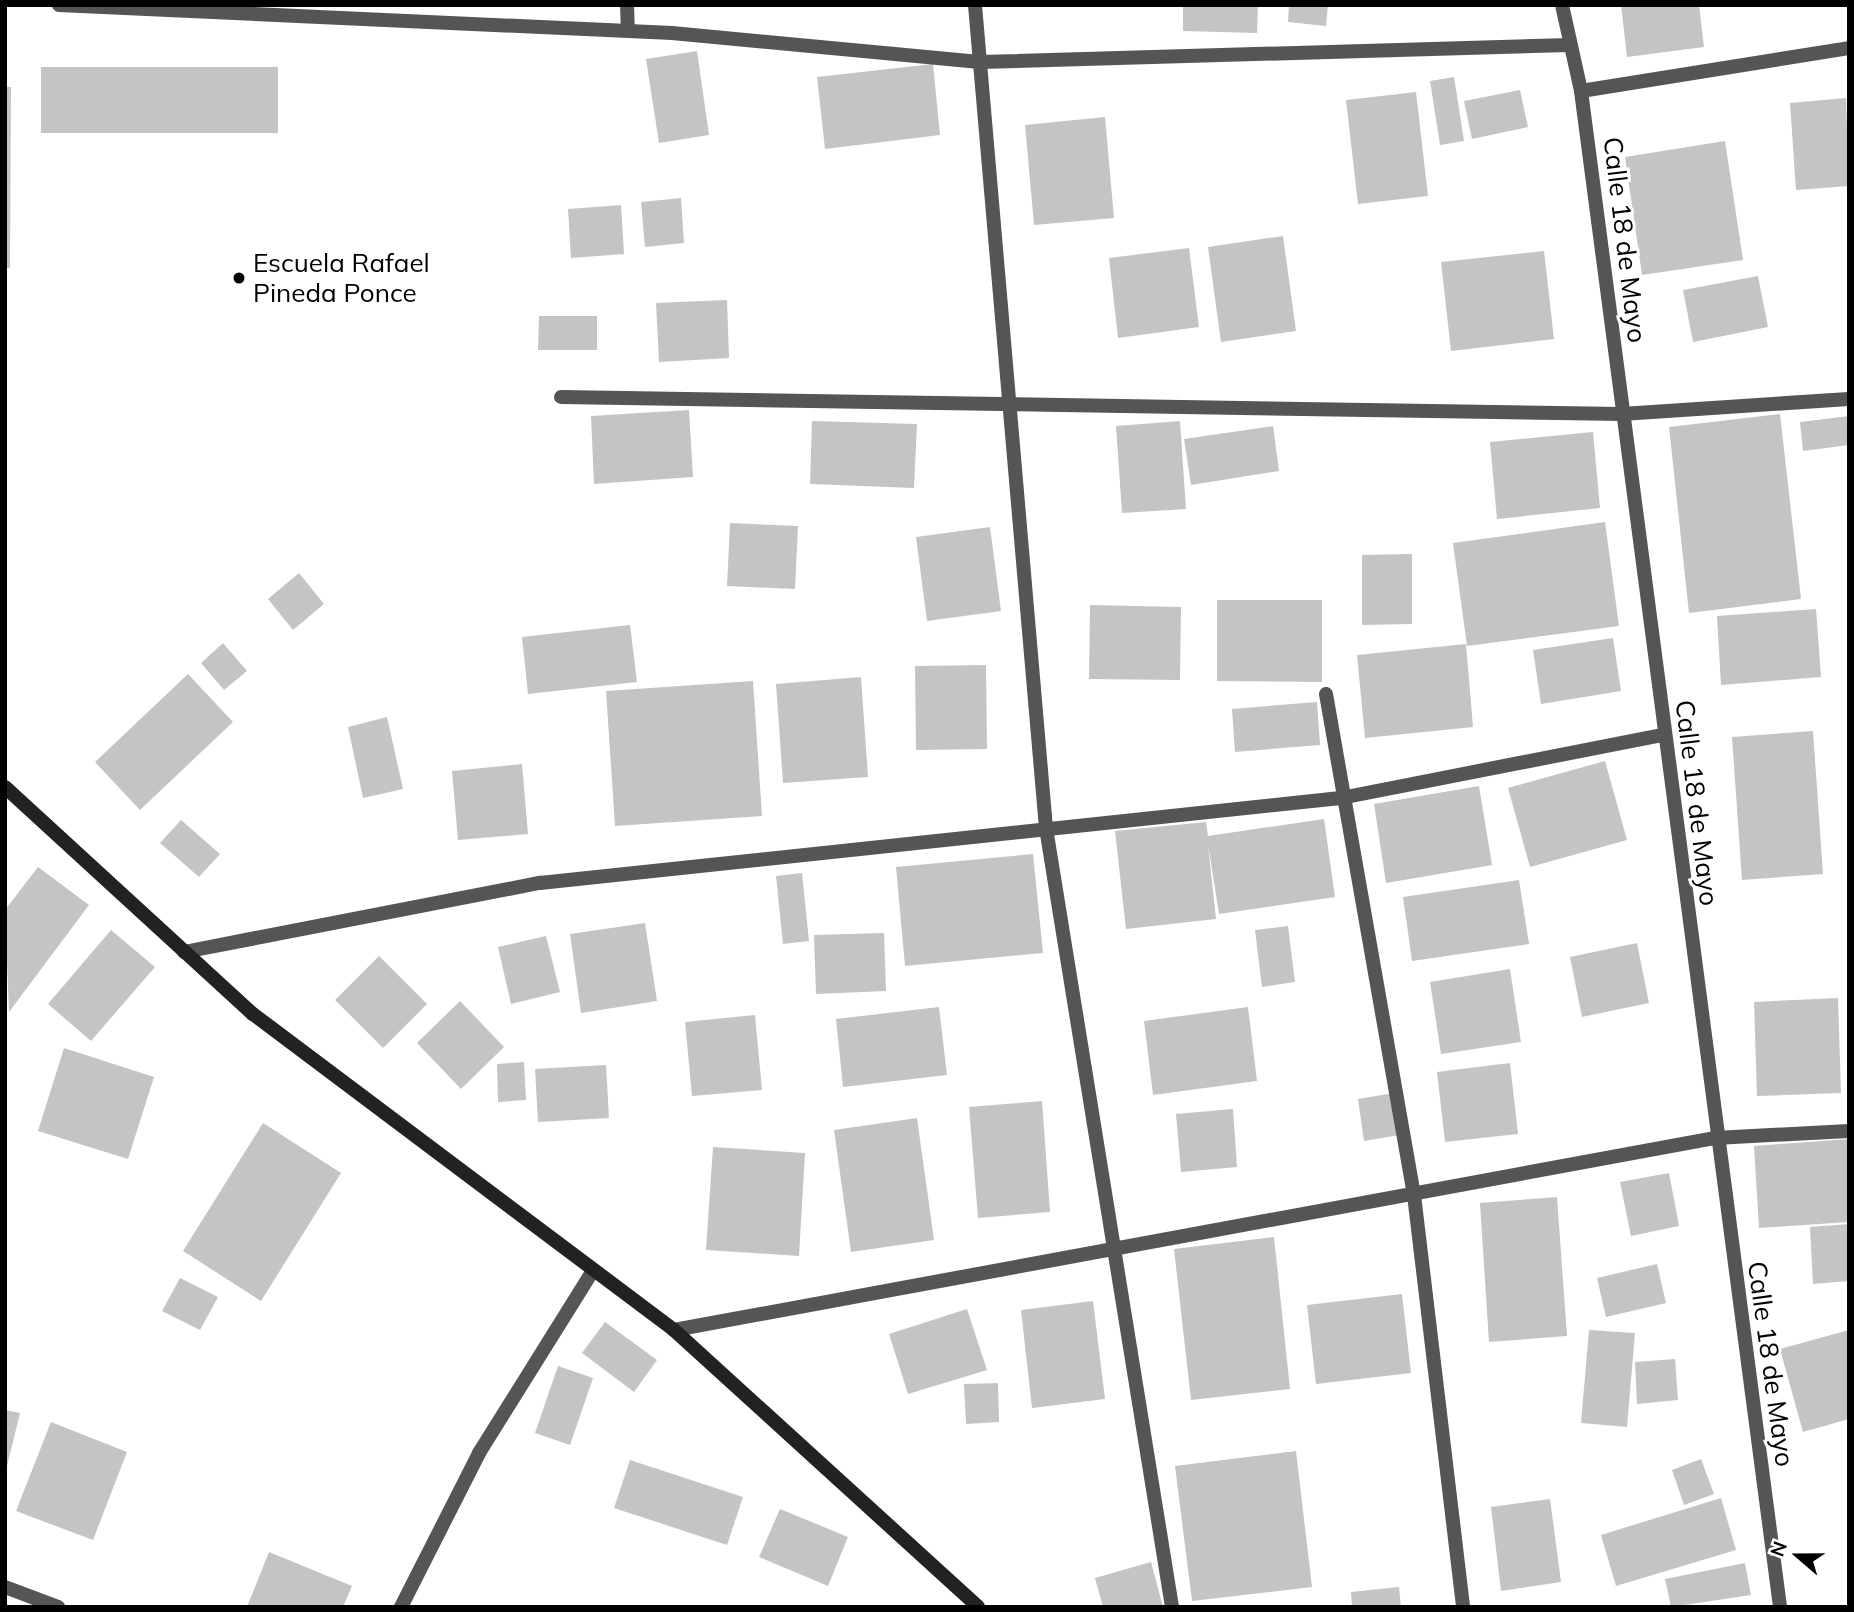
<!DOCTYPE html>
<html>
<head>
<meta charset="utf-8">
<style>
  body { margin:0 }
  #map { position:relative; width:1854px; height:1612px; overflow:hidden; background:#fff; font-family:Mulish,sans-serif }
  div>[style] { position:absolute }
  .building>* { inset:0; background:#c4c4c4 }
  .street>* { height:14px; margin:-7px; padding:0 7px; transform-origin:7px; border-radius:7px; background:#555 }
  .secondary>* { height:14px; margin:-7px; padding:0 7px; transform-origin:7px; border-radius:7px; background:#222 }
  .dots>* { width:19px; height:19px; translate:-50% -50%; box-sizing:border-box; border:4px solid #fff; border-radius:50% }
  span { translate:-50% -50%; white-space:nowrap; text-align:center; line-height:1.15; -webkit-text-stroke:6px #fff; paint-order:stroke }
  .street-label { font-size:26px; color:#000 }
  .poi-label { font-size:26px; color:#000 }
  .left { translate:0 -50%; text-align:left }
  .frame { position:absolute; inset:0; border:7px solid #000; pointer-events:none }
  .north { position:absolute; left:1763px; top:1521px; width:70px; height:70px; -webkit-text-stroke:5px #fff; paint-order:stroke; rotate:290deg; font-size:19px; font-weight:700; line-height:28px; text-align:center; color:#000 }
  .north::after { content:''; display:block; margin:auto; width:24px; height:32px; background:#000; clip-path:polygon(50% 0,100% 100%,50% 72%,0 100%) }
</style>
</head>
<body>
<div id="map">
  <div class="building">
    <i style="clip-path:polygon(1183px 5px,1258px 5px,1257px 33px,1183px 31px)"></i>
    <i style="clip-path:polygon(1289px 5px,1328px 5px,1326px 26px,1288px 22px)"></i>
    <i style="clip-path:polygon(1621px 5px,1699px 5px,1704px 47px,1627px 57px)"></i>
    <i style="clip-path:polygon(697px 51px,709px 135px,659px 143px,646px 59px)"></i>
    <i style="clip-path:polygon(933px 64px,940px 135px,825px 149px,817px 77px)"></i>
    <i style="clip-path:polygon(41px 67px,278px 67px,278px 133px,41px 133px)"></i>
    <i style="clip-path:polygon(1454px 77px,1464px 141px,1440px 145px,1430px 81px)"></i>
    <i style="clip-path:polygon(5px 87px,11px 87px,10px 268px,5px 268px)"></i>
    <i style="clip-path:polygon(1520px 90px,1528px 127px,1472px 139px,1464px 101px)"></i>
    <i style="clip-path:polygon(1416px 92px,1428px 196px,1358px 204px,1346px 100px)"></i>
    <i style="clip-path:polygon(1846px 98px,1849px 186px,1796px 190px,1790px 103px)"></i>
    <i style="clip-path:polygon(1105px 117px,1114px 218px,1034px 225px,1025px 125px)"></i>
    <i style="clip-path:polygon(1725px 141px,1743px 260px,1642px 275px,1625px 157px)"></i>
    <i style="clip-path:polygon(681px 198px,684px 243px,645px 247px,641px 202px)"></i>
    <i style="clip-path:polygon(621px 205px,624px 254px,571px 258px,568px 209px)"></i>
    <i style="clip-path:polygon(1283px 236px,1296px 331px,1221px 342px,1208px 247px)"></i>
    <i style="clip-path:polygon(1189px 248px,1199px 327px,1118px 338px,1109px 258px)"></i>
    <i style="clip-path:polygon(1544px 251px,1554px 339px,1451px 351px,1441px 262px)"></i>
    <i style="clip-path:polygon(1758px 276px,1768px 327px,1693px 342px,1683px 290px)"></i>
    <i style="clip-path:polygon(727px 300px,729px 358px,659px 362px,656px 303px)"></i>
    <i style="clip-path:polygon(539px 316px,597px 316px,597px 350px,538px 350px)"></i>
    <i style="clip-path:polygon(689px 410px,693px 477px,594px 484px,591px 416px)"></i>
    <i style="clip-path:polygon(1780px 414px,1801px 599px,1689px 613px,1669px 427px)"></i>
    <i style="clip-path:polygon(1849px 416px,1849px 445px,1803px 451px,1800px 422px)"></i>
    <i style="clip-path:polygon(812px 421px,917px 424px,914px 488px,810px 484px)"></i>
    <i style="clip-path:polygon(1180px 421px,1186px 509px,1122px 513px,1116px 426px)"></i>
    <i style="clip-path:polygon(1273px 426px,1279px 471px,1191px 485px,1184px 439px)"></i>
    <i style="clip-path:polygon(1593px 432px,1600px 508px,1497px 519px,1490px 442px)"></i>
    <i style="clip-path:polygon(1605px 522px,1619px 626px,1467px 646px,1453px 543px)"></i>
    <i style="clip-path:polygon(730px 523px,798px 526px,795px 589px,727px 586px)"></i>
    <i style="clip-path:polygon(990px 527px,1001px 611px,927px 621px,916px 537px)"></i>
    <i style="clip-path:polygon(1412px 554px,1412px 624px,1362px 625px,1362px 555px)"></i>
    <i style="clip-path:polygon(299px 573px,324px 604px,293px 630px,268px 599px)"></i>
    <i style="clip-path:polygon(1217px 600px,1322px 600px,1322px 682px,1217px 681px)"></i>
    <i style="clip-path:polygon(1090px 605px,1181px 607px,1180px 680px,1089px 679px)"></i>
    <i style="clip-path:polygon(1816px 609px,1821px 677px,1721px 685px,1717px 616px)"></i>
    <i style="clip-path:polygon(630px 625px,637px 682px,528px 694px,522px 637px)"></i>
    <i style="clip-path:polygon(1613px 638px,1621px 691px,1541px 704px,1533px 650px)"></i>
    <i style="clip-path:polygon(223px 643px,247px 671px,224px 690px,201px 663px)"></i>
    <i style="clip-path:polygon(1466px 644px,1473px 727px,1365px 738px,1357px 655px)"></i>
    <i style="clip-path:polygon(986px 665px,987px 749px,916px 750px,915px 666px)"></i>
    <i style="clip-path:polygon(188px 674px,233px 722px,140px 810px,95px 762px)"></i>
    <i style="clip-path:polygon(861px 677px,868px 777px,783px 783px,776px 684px)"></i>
    <i style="clip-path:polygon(753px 681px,762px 816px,615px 826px,606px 691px)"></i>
    <i style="clip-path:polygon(1317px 702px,1320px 745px,1235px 752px,1232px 709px)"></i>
    <i style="clip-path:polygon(387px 717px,403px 789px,363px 798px,348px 727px)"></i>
    <i style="clip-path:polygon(1813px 731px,1823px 874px,1742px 880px,1732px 737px)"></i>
    <i style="clip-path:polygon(1605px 761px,1627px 840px,1530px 867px,1508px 788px)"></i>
    <i style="clip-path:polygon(522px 764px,528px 834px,458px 840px,452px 771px)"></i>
    <i style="clip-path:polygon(1479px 786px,1492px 865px,1386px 883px,1374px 804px)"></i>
    <i style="clip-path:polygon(1324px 819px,1335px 897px,1219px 914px,1208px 844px,1216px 919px,1126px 929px,1115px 831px,1206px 822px,1208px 836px)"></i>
    <i style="clip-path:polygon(181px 820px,220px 854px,199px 877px,160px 843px)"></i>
    <i style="clip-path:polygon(1033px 854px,1043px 953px,905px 966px,896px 867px)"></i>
    <i style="clip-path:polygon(38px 867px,89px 905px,9px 1012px,5px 910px)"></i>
    <i style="clip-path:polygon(802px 873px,809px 941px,783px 944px,776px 876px)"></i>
    <i style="clip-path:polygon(1519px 880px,1529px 944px,1412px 961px,1403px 897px)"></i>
    <i style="clip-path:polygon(645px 923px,657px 1001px,581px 1013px,570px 934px)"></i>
    <i style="clip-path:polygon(1288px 926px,1295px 982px,1262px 987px,1255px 930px)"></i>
    <i style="clip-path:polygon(111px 930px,155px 967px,91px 1041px,48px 1004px)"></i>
    <i style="clip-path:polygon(884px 933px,886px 991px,816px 994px,814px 935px)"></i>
    <i style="clip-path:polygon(546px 936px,560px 992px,511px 1004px,498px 947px)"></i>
    <i style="clip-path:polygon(1637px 943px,1649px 1003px,1582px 1017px,1570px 957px)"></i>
    <i style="clip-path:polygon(379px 956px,427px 1004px,383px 1048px,335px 1000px)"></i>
    <i style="clip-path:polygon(1510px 969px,1521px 1042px,1441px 1054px,1430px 982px)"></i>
    <i style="clip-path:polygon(1838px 998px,1841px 1093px,1757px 1096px,1754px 1002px)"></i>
    <i style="clip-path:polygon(460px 1001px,504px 1047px,461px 1089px,417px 1043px)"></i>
    <i style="clip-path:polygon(939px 1007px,947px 1075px,843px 1087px,836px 1019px)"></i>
    <i style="clip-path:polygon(1248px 1007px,1257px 1081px,1153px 1095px,1144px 1021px)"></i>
    <i style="clip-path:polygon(755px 1015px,762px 1090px,692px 1096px,685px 1022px)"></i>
    <i style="clip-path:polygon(64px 1048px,154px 1077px,128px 1159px,38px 1131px)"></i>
    <i style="clip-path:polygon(524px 1062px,526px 1100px,498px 1102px,497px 1064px)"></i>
    <i style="clip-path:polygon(1510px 1063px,1518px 1134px,1445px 1142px,1437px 1072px)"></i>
    <i style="clip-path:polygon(606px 1065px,609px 1118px,538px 1122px,535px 1069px)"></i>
    <i style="clip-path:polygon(1394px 1093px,1400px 1135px,1364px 1141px,1358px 1099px)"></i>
    <i style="clip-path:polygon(1042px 1101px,1050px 1212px,978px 1218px,969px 1107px)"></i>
    <i style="clip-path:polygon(1233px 1109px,1237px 1167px,1181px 1172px,1176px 1114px)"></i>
    <i style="clip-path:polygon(917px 1118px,934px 1240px,851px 1252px,834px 1130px)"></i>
    <i style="clip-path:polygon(263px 1123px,341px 1173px,261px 1301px,183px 1251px)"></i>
    <i style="clip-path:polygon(1849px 1139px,1849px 1222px,1759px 1228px,1754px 1146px)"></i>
    <i style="clip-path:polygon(713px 1147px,805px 1153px,799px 1256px,706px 1250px)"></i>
    <i style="clip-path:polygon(1669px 1173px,1679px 1226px,1631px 1236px,1620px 1182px)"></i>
    <i style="clip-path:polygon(1557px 1197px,1567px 1336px,1489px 1342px,1480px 1203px)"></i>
    <i style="clip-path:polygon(1849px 1224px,1849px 1281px,1813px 1284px,1810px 1227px)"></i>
    <i style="clip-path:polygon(1274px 1237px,1290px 1389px,1191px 1400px,1174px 1249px)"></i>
    <i style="clip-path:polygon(1657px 1264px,1666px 1303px,1606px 1317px,1597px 1278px)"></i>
    <i style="clip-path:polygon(180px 1278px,218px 1297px,200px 1330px,162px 1311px)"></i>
    <i style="clip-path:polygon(1402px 1294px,1411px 1373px,1316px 1384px,1307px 1305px)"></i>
    <i style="clip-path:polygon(1093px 1301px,1105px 1399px,1032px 1408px,1021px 1310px)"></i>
    <i style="clip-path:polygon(967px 1309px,987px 1370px,908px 1394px,889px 1334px)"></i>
    <i style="clip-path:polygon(605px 1322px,657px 1360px,634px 1392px,582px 1353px)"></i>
    <i style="clip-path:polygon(1589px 1330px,1635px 1333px,1627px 1427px,1581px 1423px)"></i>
    <i style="clip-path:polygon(1849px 1330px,1849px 1419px,1803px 1432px,1780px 1349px)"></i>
    <i style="clip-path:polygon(1675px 1359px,1678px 1400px,1637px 1404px,1635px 1362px)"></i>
    <i style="clip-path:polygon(558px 1366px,593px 1378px,570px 1445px,535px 1433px)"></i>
    <i style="clip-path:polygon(998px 1383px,999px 1422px,966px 1424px,964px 1384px)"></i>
    <i style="clip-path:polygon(5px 1410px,20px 1413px,6px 1470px,5px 1470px)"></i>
    <i style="clip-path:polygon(51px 1422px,127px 1452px,93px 1540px,16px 1511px)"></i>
    <i style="clip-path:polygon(1296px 1451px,1312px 1587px,1192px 1601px,1175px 1466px)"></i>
    <i style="clip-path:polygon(1701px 1459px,1714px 1494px,1684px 1505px,1672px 1470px)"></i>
    <i style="clip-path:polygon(630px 1460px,743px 1497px,727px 1545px,614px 1508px)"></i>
    <i style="clip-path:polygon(1721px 1498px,1736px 1550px,1616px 1586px,1601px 1535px)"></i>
    <i style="clip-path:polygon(1550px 1499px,1561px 1582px,1501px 1591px,1491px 1507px)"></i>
    <i style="clip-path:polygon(780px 1509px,848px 1537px,828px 1586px,759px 1557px)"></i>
    <i style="clip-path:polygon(269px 1552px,352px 1586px,343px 1607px,247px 1607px)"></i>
    <i style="clip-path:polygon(1151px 1562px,1163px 1607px,1103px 1607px,1095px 1578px)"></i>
    <i style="clip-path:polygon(1745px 1563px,1751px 1595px,1671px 1607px,1665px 1579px)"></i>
    <i style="clip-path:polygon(1399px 1587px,1401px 1607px,1352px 1607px,1351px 1592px)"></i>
  </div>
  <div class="street">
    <i style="left:59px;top:5px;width:614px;rotate:2.62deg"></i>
    <i style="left:672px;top:33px;width:309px;rotate:5.4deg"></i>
    <i style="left:980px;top:62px;width:590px;rotate:-1.65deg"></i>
    <i style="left:627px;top:5px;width:26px;rotate:88deg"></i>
    <i style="left:975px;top:5px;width:826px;rotate:85.07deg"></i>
    <i style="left:1046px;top:828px;width:789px;rotate:80.81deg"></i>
    <i style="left:1562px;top:5px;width:88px;rotate:77.5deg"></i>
    <i style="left:1581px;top:91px;width:1529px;rotate:82.52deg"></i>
    <i style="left:1581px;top:91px;width:271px;rotate:-9.1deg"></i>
    <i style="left:561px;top:397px;width:1061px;rotate:0.92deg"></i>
    <i style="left:1622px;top:414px;width:227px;rotate:-3.8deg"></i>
    <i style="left:1326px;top:694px;width:509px;rotate:80.04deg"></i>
    <i style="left:1414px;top:1195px;width:415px;rotate:83.2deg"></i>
    <i style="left:184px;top:952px;width:363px;rotate:-11deg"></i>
    <i style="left:540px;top:883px;width:805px;rotate:-6.06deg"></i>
    <i style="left:1341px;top:798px;width:328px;rotate:-11.1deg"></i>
    <i style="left:674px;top:1330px;width:1059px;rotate:-10.45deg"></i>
    <i style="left:1715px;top:1138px;width:134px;rotate:-3deg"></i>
    <i style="left:5px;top:1587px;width:57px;rotate:20.7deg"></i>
    <i style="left:401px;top:1607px;width:173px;rotate:-63.1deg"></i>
    <i style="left:479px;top:1453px;width:213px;rotate:-58deg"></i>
  </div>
  <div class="secondary">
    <i style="left:5px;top:787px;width:336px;rotate:42.5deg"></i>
    <i style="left:253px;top:1014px;width:526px;rotate:36.89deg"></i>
    <i style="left:674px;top:1330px;width:411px;rotate:42.3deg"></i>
  </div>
  <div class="dots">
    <i style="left:239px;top:278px;background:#000"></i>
  </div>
  <div class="street-label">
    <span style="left:1625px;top:240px;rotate:83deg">Calle 18 de Mayo</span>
    <span style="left:1697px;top:803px;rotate:83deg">Calle 18 de Mayo</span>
    <span style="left:1771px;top:1364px;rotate:82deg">Calle 18 de Mayo</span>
  </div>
  <div class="poi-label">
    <span class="left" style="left:253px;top:278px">Escuela Rafael<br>Pineda Ponce</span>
  </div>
  <div class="frame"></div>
  <div class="north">N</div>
</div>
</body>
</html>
